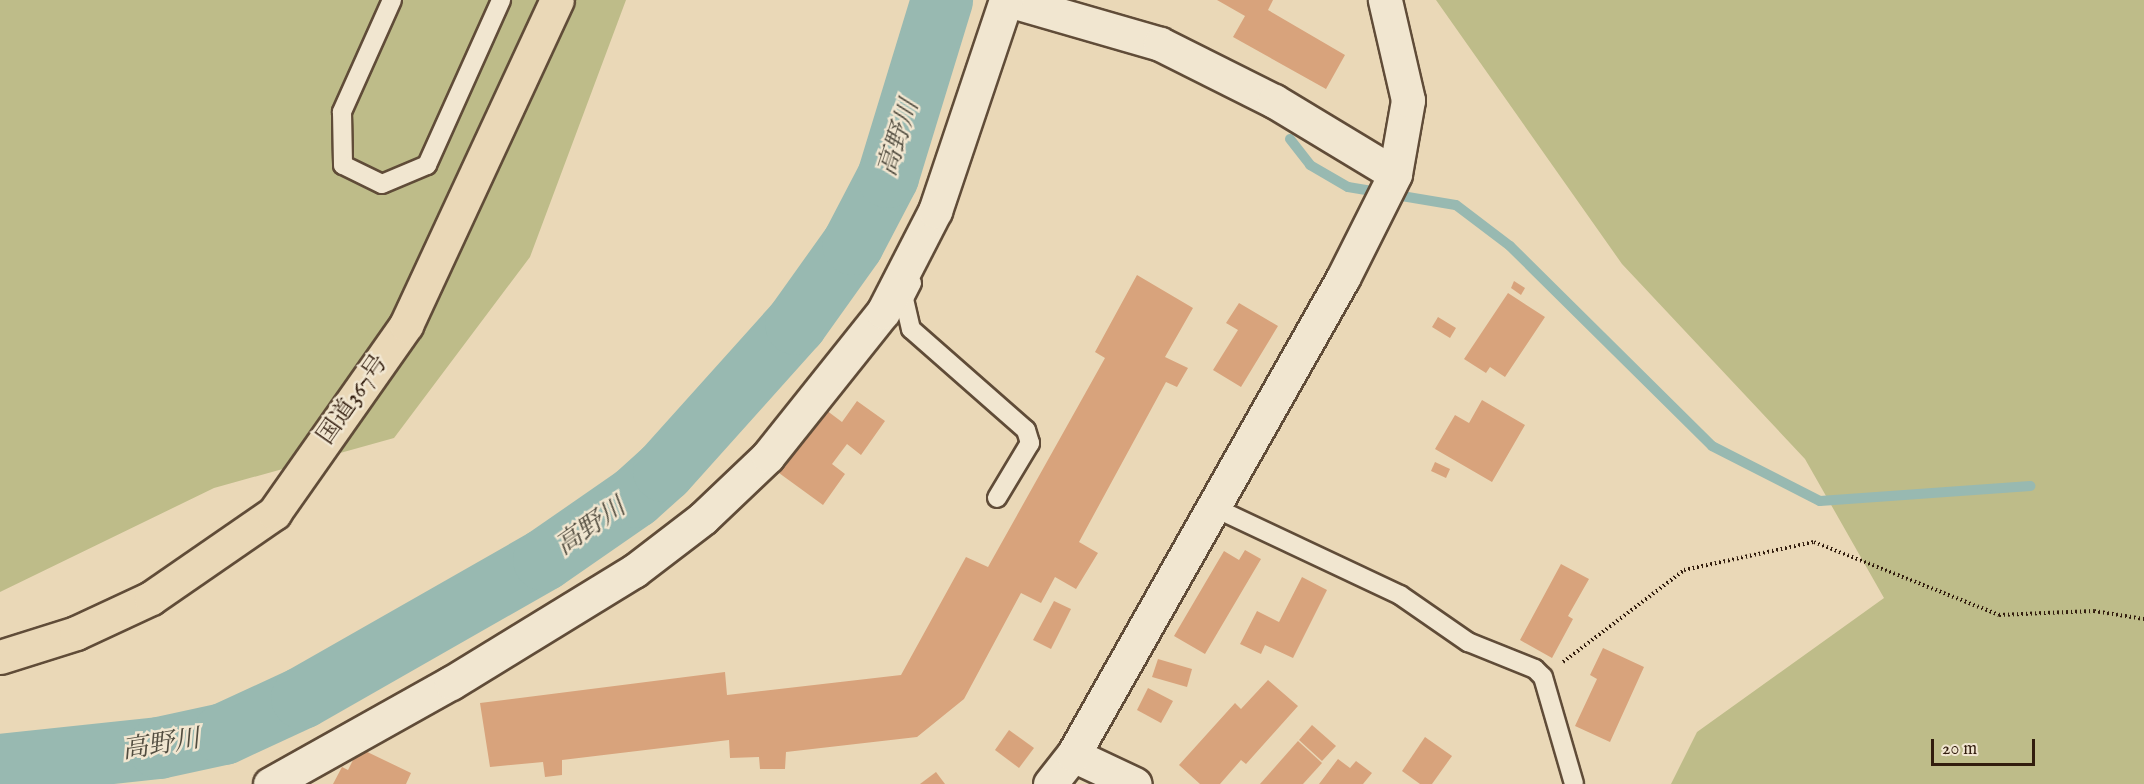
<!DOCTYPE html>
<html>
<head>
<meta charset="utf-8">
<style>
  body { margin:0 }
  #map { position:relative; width:2144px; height:784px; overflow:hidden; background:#ead8b7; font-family:"IM FELL English","Noto Serif JP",serif }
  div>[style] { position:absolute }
  .green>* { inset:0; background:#bebc89 }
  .stream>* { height:10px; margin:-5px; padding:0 5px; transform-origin:5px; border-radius:5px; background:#98b9b1 }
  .river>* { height:62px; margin:-31px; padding:0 31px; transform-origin:31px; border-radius:31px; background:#98b9b1 }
  .building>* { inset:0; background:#d8a37c }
  .path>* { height:4px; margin-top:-2px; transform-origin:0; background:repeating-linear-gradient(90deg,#321d0e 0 1.5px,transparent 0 4.5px) }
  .roads { filter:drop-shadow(2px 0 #604c38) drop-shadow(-2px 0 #604c38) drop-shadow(0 2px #604c38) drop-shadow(0 -2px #604c38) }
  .service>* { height:18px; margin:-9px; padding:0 9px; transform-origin:9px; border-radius:9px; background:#f1e6d0 }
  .minor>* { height:33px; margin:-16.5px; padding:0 16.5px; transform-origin:16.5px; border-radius:16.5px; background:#f1e6d0 }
  .tertiary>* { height:33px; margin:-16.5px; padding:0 16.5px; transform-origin:16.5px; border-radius:16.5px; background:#f1e6d0 }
  .trunk>* { height:33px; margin:-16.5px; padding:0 16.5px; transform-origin:16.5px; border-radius:16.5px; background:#ead8b7 }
  span { translate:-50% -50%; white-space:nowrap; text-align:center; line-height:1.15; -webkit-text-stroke:5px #f1e6d0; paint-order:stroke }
  .street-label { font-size:24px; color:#321d0e }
  .water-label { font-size:26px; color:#514c3f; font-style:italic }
  .scale { position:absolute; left:1931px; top:739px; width:104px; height:27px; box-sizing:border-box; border:3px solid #321d0e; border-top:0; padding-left:8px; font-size:18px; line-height:21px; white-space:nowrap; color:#321d0e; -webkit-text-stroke:4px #f1e6d0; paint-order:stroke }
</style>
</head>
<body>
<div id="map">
  <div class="green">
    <i style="clip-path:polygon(0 0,626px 0,530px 257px,394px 438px,214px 488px,0 592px)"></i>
    <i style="clip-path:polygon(1436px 0,2144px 0,2144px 784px,1671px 784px,1697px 732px,1884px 598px,1805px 459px,1622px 264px)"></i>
  </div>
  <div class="stream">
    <i style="left:1290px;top:139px;width:33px;rotate:52deg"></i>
    <i style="left:1310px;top:165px;width:44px;rotate:30.1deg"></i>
    <i style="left:1348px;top:187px;width:109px;rotate:9.5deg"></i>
    <i style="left:1456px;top:205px;width:68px;rotate:37.2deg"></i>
    <i style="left:1510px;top:246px;width:284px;rotate:44.7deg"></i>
    <i style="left:1712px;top:446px;width:121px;rotate:27deg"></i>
    <i style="left:1820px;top:501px;width:211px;rotate:-4.1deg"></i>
  </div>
  <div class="river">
    <i style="left:0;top:765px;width:160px;rotate:-6.1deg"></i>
    <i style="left:159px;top:748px;width:66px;rotate:-12.2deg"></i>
    <i style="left:224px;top:734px;width:86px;rotate:-24.8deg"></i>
    <i style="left:302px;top:698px;width:279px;rotate:-29.7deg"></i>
    <i style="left:544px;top:560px;width:111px;rotate:-34.7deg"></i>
    <i style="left:635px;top:497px;width:39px;rotate:-42deg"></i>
    <i style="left:664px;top:471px;width:198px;rotate:-48.1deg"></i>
    <i style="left:796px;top:324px;width:98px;rotate:-54.5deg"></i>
    <i style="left:853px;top:244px;width:76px;rotate:-62.4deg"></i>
    <i style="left:888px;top:177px;width:185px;rotate:-73deg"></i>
  </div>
  <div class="building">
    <i style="clip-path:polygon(1217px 0,1273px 0,1268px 10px,1345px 55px,1326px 89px,1233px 37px,1245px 16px)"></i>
    <i style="clip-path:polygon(1137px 275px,1193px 308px,1165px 357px,1188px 368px,1177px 387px,1166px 382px,1079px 542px,1098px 553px,1076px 589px,1055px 577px,1041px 603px,1021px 593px,964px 699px,917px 737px,786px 752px,785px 769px,760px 769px,759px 757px,730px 758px,729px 740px,562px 760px,562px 775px,545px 777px,543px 762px,490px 767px,480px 703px,725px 672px,727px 695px,901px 675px,966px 557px,988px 567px,1105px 358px,1095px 352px)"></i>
    <i style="clip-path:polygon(1514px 281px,1525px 288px,1521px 295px,1511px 288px)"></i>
    <i style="clip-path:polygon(1508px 293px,1545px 317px,1505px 377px,1490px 367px,1486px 373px,1464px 359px)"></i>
    <i style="clip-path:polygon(1239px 303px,1278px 326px,1241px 387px,1213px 370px,1238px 330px,1226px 323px)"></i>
    <i style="clip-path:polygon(1438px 317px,1456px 328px,1450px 338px,1432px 327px)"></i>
    <i style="clip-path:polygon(1482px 400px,1525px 425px,1492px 482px,1435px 449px,1455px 415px,1469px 423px)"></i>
    <i style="clip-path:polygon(857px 401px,885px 421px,861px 455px,847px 444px,832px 464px,845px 474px,823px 505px,779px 473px,826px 410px,842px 422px)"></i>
    <i style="clip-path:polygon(1435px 462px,1450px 469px,1446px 478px,1431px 471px)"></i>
    <i style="clip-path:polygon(1245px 550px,1261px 559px,1205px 654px,1174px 636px,1224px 551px,1239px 560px)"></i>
    <i style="clip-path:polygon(1561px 564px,1589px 579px,1568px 616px,1573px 619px,1552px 658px,1520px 640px)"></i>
    <i style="clip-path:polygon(1302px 577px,1327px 590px,1293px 658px,1265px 645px,1261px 654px,1240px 644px,1257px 611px,1279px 622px)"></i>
    <i style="clip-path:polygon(1054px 601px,1071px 609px,1051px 649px,1033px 640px)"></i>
    <i style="clip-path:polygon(1603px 648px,1644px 667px,1610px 742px,1575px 726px,1597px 679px,1590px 675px)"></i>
    <i style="clip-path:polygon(1158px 659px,1192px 669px,1187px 687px,1152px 677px)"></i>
    <i style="clip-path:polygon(1268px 680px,1298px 706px,1246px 764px,1241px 760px,1220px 784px,1200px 784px,1179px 765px,1235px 703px,1241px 709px)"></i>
    <i style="clip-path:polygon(1148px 688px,1173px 701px,1161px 723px,1137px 710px)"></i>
    <i style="clip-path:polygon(1312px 725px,1336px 746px,1322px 761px,1299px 740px)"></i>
    <i style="clip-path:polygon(1009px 730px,1034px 748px,1019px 768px,995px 750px)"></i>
    <i style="clip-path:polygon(1425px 737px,1452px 756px,1432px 784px,1420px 784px,1402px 771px)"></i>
    <i style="clip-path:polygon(1298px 741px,1322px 763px,1303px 784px,1260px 784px)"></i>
    <i style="clip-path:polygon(359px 748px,411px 773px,406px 784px,333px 784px,342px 767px,348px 770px)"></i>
    <i style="clip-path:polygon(1338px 759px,1350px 768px,1356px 761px,1372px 773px,1363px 784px,1319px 784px)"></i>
    <i style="clip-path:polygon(936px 772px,945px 784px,920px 784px)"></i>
  </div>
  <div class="path">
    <i style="left:1563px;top:662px;width:152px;rotate:-37.2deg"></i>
    <i style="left:1684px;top:570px;width:133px;rotate:-12.2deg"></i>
    <i style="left:1814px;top:542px;width:199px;rotate:21.5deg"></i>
    <i style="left:1999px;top:615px;width:95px;rotate:-2.4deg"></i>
    <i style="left:2094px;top:611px;width:51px;rotate:9.1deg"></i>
  </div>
  <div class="roads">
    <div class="service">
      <i style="left:392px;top:0;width:123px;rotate:114.1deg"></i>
      <i style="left:342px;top:112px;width:53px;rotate:88.9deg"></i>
      <i style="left:343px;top:165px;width:43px;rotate:26deg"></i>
      <i style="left:382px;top:184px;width:49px;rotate:-22.9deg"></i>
      <i style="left:427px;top:165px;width:181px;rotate:-65.8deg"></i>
      <i style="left:912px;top:283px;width:18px;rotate:117deg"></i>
      <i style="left:904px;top:299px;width:31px;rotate:77deg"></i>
      <i style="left:911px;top:329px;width:153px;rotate:41.3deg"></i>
      <i style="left:1026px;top:430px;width:14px;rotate:73deg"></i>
      <i style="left:1030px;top:443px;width:64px;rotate:121deg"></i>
      <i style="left:1211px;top:506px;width:209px;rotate:25.2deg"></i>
      <i style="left:1400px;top:595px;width:83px;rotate:34.7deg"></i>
      <i style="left:1468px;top:642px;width:72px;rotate:21.9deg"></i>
      <i style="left:1535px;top:669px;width:11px;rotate:45deg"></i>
      <i style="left:1543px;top:677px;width:111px;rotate:73.8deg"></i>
    </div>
    <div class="minor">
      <i style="left:1008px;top:0;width:158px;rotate:16.1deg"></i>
      <i style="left:1160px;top:44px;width:127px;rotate:26.6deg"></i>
      <i style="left:1274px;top:101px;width:141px;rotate:31.1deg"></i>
      <i style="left:1073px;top:755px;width:68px;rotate:25.1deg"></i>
      <i style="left:270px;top:784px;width:207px;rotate:-29.2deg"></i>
      <i style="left:451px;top:683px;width:215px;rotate:-31.5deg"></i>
      <i style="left:634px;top:571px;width:87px;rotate:-37.5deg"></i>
      <i style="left:703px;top:518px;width:90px;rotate:-43.6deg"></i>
      <i style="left:768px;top:456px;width:184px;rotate:-51.4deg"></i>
      <i style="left:883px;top:312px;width:114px;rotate:-62.8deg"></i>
      <i style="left:935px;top:211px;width:223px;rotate:-71.4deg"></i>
    </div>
    <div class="tertiary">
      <i style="left:1050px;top:784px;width:37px;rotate:-52deg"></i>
      <i style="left:1073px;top:755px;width:548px;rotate:-60.49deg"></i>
      <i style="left:1343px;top:278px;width:116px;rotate:-63.4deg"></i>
      <i style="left:1395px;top:174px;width:75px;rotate:-80deg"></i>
      <i style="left:1408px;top:100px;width:103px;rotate:-103deg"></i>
    </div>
    <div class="trunk">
      <i style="left:0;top:657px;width:80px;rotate:-17.5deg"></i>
      <i style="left:76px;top:633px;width:83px;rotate:-25deg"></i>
      <i style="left:151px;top:598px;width:150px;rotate:-34.6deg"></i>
      <i style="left:274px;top:513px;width:230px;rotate:-54.9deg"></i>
      <i style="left:406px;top:325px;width:358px;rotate:-65.1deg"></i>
    </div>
  </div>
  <div class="street-label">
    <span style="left:353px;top:400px;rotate:-55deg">国道367号</span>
  </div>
  <div class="water-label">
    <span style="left:899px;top:138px;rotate:-72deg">高野川</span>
    <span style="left:591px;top:527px;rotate:-35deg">高野川</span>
    <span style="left:161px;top:745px;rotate:-9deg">高野川</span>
  </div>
  <div class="scale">20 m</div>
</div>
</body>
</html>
